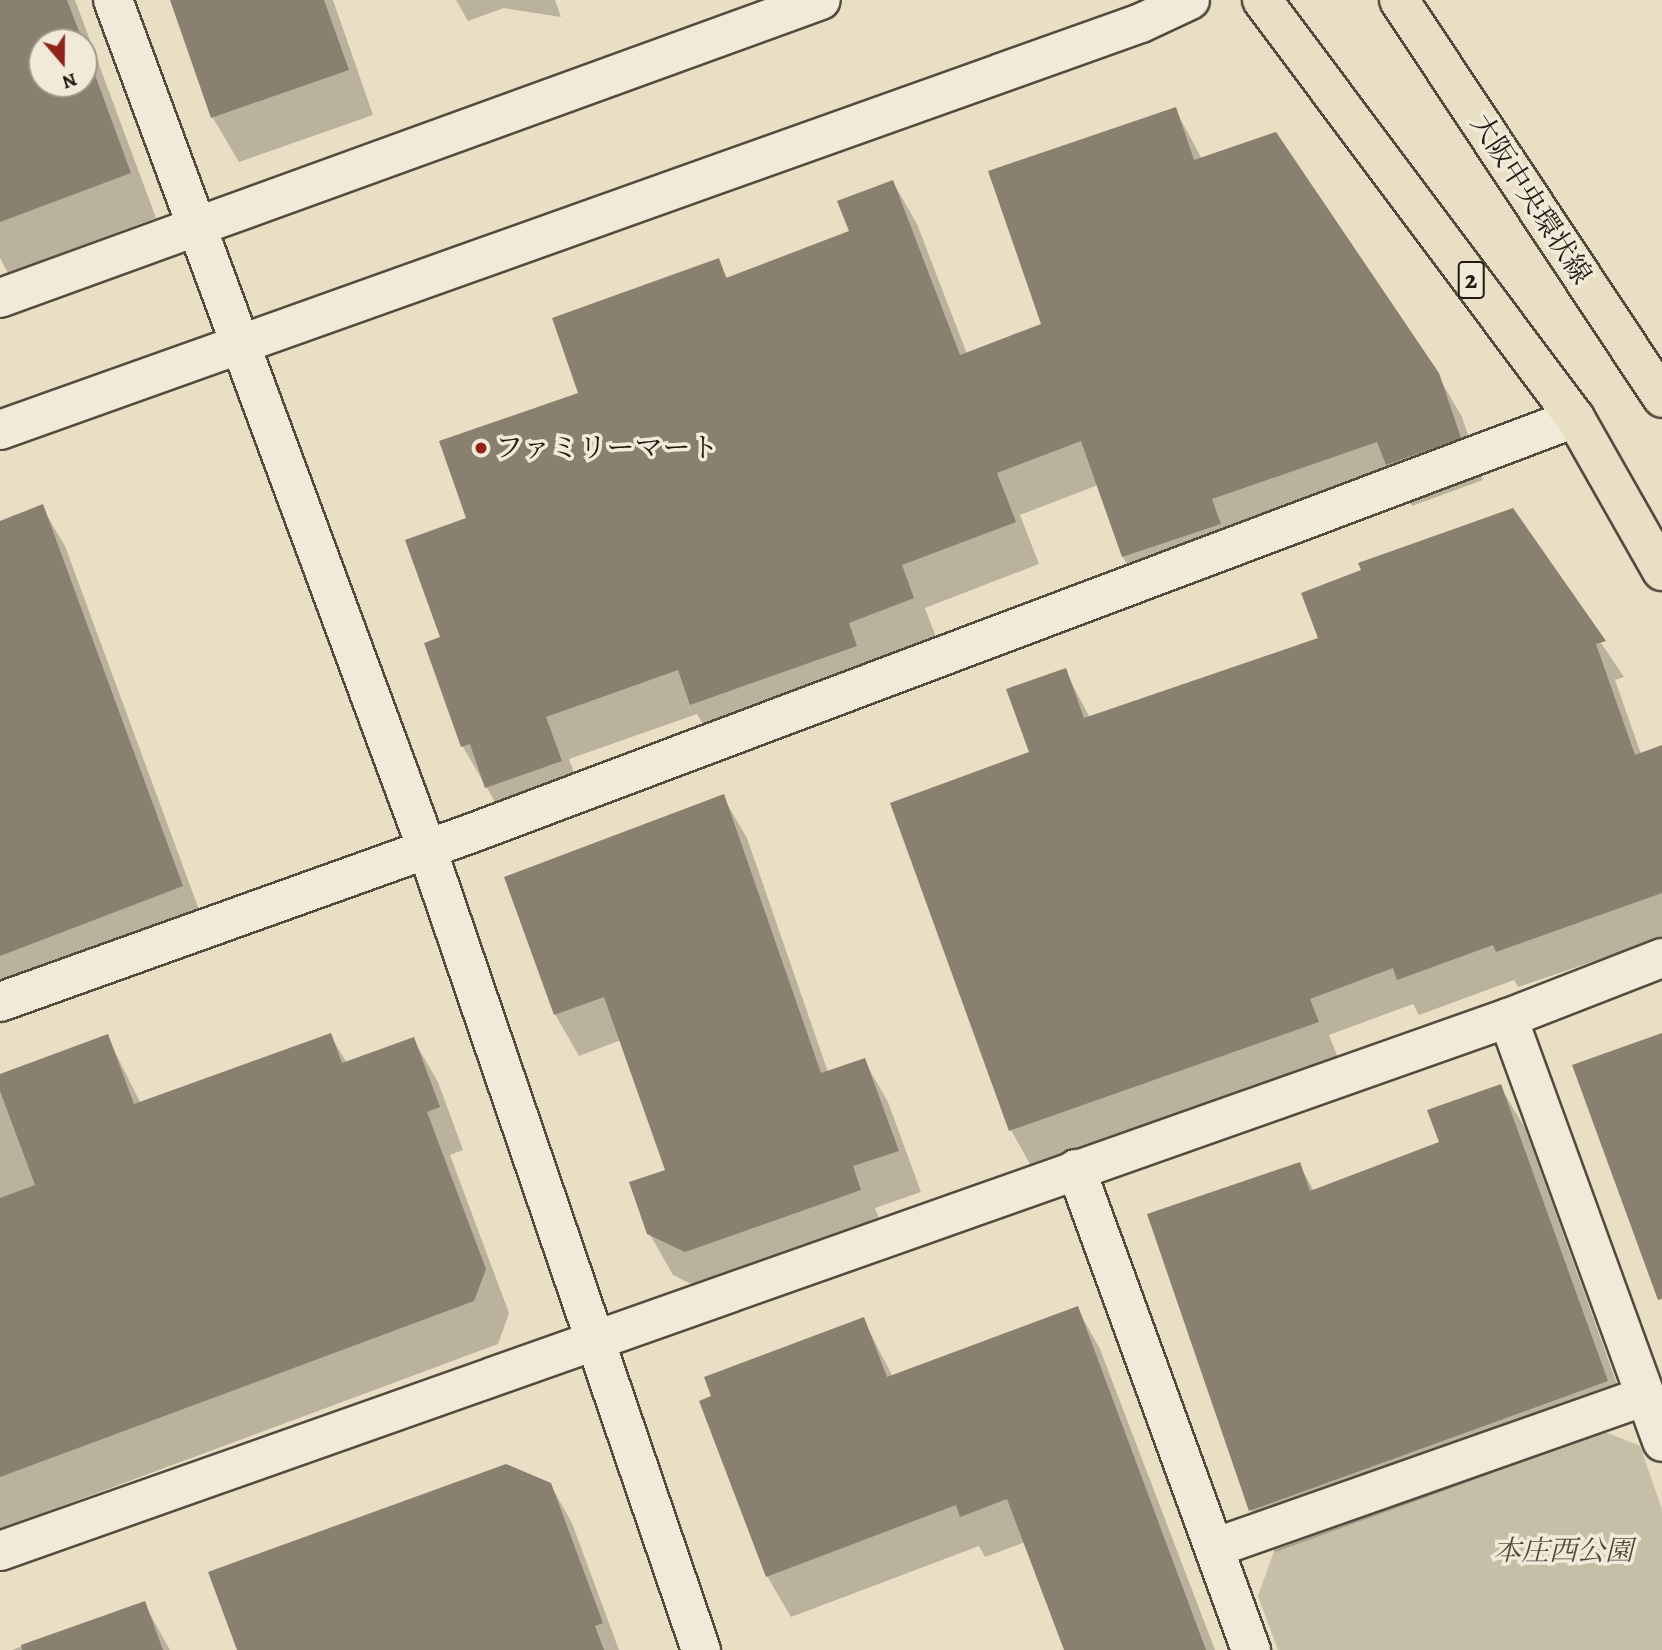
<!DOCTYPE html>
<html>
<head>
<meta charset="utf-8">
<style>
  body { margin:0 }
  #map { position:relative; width:1662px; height:1650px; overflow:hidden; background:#e9dfc5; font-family:Alegreya,"Noto Serif JP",serif }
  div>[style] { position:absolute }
  .green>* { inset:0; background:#c7bea7 }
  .shadow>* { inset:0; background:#0003 }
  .building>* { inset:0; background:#89806f }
  .roads { filter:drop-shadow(2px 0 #544b3f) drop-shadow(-2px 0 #544b3f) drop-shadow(0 2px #544b3f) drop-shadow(0 -2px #544b3f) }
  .minor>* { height:38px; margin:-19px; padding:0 19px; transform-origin:19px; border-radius:19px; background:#f1ead9 }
  .major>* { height:38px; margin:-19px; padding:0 19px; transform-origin:19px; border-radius:19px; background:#e9dfc5 }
  .dots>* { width:19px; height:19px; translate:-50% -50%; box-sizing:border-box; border:4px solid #f1ead9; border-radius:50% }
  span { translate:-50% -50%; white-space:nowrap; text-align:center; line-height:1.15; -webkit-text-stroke:7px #f1ead9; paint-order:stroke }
  .shield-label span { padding:2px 5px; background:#f1ead9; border:2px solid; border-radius:5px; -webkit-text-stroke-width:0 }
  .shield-label { font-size:26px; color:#221a12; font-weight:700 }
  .street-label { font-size:28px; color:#221a12 }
  .poi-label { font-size:28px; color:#221a12 }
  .left { translate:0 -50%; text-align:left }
  .park-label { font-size:28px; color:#544b3f; font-style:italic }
  .north { position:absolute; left:28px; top:28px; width:70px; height:70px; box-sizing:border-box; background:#f1ead9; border:2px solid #9e9789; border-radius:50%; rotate:160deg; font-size:19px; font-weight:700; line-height:28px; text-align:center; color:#221a12 }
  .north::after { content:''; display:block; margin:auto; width:24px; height:32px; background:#8f2418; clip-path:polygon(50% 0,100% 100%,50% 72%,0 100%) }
</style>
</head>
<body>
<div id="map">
  <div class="green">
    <i style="clip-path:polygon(1603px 1431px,1640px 1446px,1662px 1509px,1662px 1650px,1278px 1650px,1258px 1596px,1274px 1551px)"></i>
  </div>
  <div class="shadow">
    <i style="clip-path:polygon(evenodd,0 0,75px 0,156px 218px,8px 273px,0 258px,0 0,42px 42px,84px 42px,84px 84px,42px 84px,42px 42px)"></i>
    <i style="clip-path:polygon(171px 0,333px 0,373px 115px,239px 162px,213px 118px)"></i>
    <i style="clip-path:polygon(456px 0,555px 0,561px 17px,504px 8px,468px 21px)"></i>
    <i style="clip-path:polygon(1175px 109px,1202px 159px,1437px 374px,1462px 417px,1483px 480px,1412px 506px,1399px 484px,1235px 541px,1243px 566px,1147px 599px,1123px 557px,1098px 485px,1020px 515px,1039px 564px,925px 608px,937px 640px,716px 746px,697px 714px,569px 759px,585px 803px,511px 829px,463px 747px,426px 644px,442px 638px,468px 519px,581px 394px,718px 260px,728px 279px,851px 232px,893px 182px,917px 224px,967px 354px,1043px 325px)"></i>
    <i style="clip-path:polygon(42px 507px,65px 546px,205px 926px,0 1001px,0 522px)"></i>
    <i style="clip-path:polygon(1512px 510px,1624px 677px,1615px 680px,1641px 754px,1662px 747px,1662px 938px,1518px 987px,1514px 980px,1419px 1015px,1413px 1004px,1329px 1035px,1338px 1058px,1031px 1166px,1011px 1130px,1031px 753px,1065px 670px,1090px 718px,1320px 639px)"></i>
    <i style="clip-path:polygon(723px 797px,747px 838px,828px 1072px,864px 1060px,888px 1102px,921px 1192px,875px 1208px,884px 1232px,710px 1293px,673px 1275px,649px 1233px,667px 1171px,621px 1040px,579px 1056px,555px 1014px)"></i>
    <i style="clip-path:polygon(330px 1035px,347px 1063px,413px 1039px,438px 1082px,463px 1150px,450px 1155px,509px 1313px,498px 1344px,0 1529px,0 1076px,107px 1036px,141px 1104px)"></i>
    <i style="clip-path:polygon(1500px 1086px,1525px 1128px,1631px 1423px,1275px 1552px,1251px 1510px,1299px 1164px,1314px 1191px,1441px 1143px)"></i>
    <i style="clip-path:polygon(1077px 1308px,1100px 1349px,1215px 1650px,1065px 1650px,1025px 1542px,985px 1557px,979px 1546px,791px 1617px,767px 1576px,863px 1319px,893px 1377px)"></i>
    <i style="clip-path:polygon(550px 1484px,572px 1523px,619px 1650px,238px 1650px)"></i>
    <i style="clip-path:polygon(144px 1603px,170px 1650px,12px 1650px)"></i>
  </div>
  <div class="building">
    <i style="clip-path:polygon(0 0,67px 0,83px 42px,42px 42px,42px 84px,84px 84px,84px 45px,131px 173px,0 222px)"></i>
    <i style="clip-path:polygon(170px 0,324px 0,349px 70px,211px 118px)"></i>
    <i style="clip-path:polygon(1176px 107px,1194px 160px,1276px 132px,1439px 373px,1461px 438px,1386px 465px,1377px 442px,1212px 499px,1221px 524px,1122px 557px,1081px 441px,997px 473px,1016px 522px,902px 565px,914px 598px,849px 623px,857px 646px,690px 705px,678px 670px,546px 717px,562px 761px,485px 788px,470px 744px,461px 747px,424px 643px,440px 637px,405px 540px,466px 518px,439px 441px,578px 393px,552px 318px,719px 258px,726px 278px,849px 231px,837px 201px,893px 180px,960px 355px,1041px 324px,988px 171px)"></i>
    <i style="clip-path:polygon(43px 504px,183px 886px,0 956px,0 521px)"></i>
    <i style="clip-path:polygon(1513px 508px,1606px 641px,1596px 644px,1635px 755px,1662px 745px,1662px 893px,1496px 952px,1493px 945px,1397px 980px,1393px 968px,1310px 999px,1319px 1022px,1009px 1131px,890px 803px,1029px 752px,1006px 689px,1066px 668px,1084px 718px,1318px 638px,1301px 593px,1361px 570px,1358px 563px)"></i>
    <i style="clip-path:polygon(724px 794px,821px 1073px,865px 1058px,899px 1151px,853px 1166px,861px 1190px,685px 1252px,647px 1234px,629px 1182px,665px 1170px,604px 997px,554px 1015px,504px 877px)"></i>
    <i style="clip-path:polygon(331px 1033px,342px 1063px,414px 1037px,440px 1107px,427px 1112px,486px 1269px,474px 1301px,0 1477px,0 1198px,35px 1185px,0 1091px,0 1074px,108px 1034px,134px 1104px)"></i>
    <i style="clip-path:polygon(1662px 1033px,1662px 1299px,1658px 1300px,1572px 1065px)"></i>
    <i style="clip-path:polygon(1501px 1084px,1608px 1381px,1249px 1511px,1147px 1214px,1300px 1162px,1310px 1191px,1439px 1142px,1427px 1110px)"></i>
    <i style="clip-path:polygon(1078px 1306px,1206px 1650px,1064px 1650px,1007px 1499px,960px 1517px,956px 1505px,766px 1577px,699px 1401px,711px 1396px,704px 1377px,864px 1317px,887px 1377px)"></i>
    <i style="clip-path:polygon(506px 1464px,551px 1483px,603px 1623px,595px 1626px,604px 1650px,237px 1650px,208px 1572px)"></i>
    <i style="clip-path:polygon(145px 1601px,163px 1650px,22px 1650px,21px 1645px)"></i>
  </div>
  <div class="roads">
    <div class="minor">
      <i style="left:113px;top:0;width:905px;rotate:69.7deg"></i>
      <i style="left:427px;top:849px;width:847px;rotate:71.12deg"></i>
      <i style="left:0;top:298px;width:873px;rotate:-19.95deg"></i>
      <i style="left:0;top:430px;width:1211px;rotate:-19.63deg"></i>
      <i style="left:1141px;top:23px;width:54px;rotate:-25.1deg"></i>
      <i style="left:0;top:1002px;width:501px;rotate:-19.7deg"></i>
      <i style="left:472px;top:833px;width:1178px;rotate:-20.62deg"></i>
      <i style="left:1508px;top:1018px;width:451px;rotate:70deg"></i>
      <i style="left:1076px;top:1169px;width:512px;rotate:70.01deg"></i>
      <i style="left:1214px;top:1548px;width:457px;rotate:-19.4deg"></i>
      <i style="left:0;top:1551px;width:1599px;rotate:-19.47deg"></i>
      <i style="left:1508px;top:1018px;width:165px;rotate:-21.3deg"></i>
    </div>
    <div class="major">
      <i style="left:1262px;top:0;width:522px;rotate:53.17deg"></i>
      <i style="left:1575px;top:418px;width:176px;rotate:60.4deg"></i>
      <i style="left:1399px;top:0;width:477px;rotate:56.5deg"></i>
    </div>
  </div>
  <div class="dots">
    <i style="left:481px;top:448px;background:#8f2418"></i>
  </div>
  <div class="shield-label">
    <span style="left:1471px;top:280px">2</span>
  </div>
  <div class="street-label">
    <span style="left:1531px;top:199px;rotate:57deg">大阪中央環状線</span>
  </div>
  <div class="poi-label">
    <span class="left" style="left:495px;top:448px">ファミリーマート</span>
  </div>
  <div class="park-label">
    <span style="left:1563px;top:1551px">本庄西公園</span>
  </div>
  <div class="north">N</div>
</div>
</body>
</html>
